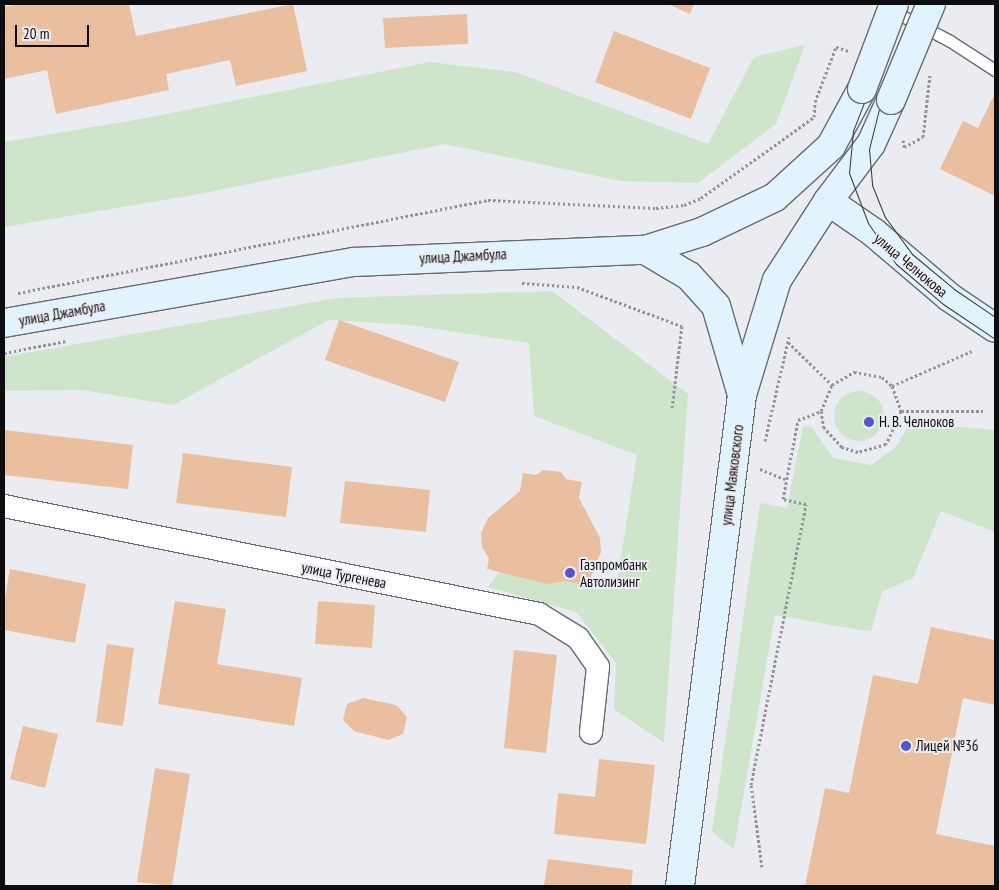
<!DOCTYPE html>
<html>
<head>
<meta charset="utf-8">
<style>
  body { margin:0 }
  #map { position:relative; width:999px; height:890px; overflow:hidden; background:#ebecf2; font-family:"PT Sans Narrow",sans-serif }
  div>[style] { position:absolute }
  .green>* { inset:0; background:#cee5cc }
  .round { border-radius:50% }
  .building>* { inset:0; background:#e9bf9f }
  .path>* { height:3px; margin-top:-1.5px; transform-origin:0; background:repeating-linear-gradient(90deg,#939498 0 2.5px,transparent 0 5px) }
  .roads { filter:drop-shadow(1px 0 #68696f) drop-shadow(-1px 0 #68696f) drop-shadow(0 1px #68696f) drop-shadow(0 -1px #68696f) }
  .lane>* { height:11px; margin:-5.5px; padding:0 5.5px; transform-origin:5.5px; border-radius:5.5px; background:#fff }
  .street>* { height:22px; margin:-11px; padding:0 11px; transform-origin:11px; border-radius:11px; background:#fff }
  .secondary>* { height:28px; margin:-14px; padding:0 14px; transform-origin:14px; border-radius:14px; background:#e1f4fd }
  .tram>* { height:1px; margin:-0.5px; padding:0 0.5px; transform-origin:0.5px; border-radius:0.5px; background:#353537 }
  .bridges { filter:drop-shadow(1px 0 #68696f) drop-shadow(-1px 0 #68696f) drop-shadow(0 1px #68696f) drop-shadow(0 -1px #68696f) }
  .secondary-bridge>* { height:28px; margin:-14px; padding:0 14px; transform-origin:14px; border-radius:14px; background:#e1f4fd }
  .dots>* { width:14px; height:14px; translate:-50% -50%; box-sizing:border-box; border:2px solid #ebecf2; border-radius:50% }
  span { translate:-50% -50%; white-space:nowrap; text-align:center; line-height:1.15; -webkit-text-stroke:4px #ebecf2; paint-order:stroke }
  .street-label { font-size:15px; color:#0d0d0f }
  .poi-label { font-size:15px; color:#0d0d0f }
  .left { translate:0 -50%; text-align:left }
  .frame { position:absolute; inset:0; border:5px solid #0d0d0f; pointer-events:none }
  .scale { position:absolute; left:15px; top:25px; width:74px; height:22px; box-sizing:border-box; border:2px solid #0d0d0f; border-top:0; padding-left:6px; font-size:15px; line-height:18px; white-space:nowrap; color:#0d0d0f; -webkit-text-stroke:4px #ebecf2; paint-order:stroke }
</style>
</head>
<body>
<div id="map">
  <div class="green">
    <i style="clip-path:polygon(805px 45px,776px 124px,698px 183px,621px 181px,445px 144px,194px 195px,4px 227px,4px 142px,141px 119px,430px 62px,515px 72px,708px 144px,754px 57px)"></i>
    <i style="clip-path:polygon(552px 291px,688px 394px,664px 743px,614px 709px,616px 663px,576px 612px,488px 587px,503px 566px,616px 589px,637px 455px,534px 416px,529px 343px,409px 325px,329px 320px,173px 405px,83px 390px,4px 391px,4px 357px,337px 298px)"></i>
    <i class="round" style="left:834px;top:391px;width:50px;height:50px"></i>
    <i style="clip-path:polygon(910px 422px,995px 430px,995px 532px,941px 511px,913px 578px,882px 592px,871px 632px,775px 615px,734px 849px,712px 832px,760px 503px,787px 508px,803px 426px,812px 427px,833px 458px,871px 465px,896px 447px)"></i>
  </div>
  <div class="building">
    <i style="clip-path:polygon(18px 4px,129px 4px,136px 36px,293px 4px,307px 71px,236px 86px,230px 60px,166px 74px,169px 90px,56px 114px,47px 70px,4px 79px,4px 7px)"></i>
    <i style="clip-path:polygon(668px 4px,694px 4px,690px 14px)"></i>
    <i style="clip-path:polygon(467px 14px,468px 44px,385px 48px,383px 18px)"></i>
    <i style="clip-path:polygon(614px 31px,710px 68px,691px 119px,595px 82px)"></i>
    <i style="clip-path:polygon(995px 93px,995px 196px,940px 169px,963px 121px,978px 128px)"></i>
    <i style="clip-path:polygon(339px 320px,459px 362px,445px 402px,325px 360px)"></i>
    <i style="clip-path:polygon(4px 430px,133px 445px,128px 489px,4px 475px)"></i>
    <i style="clip-path:polygon(183px 453px,292px 467px,286px 517px,176px 503px)"></i>
    <i style="clip-path:polygon(543px 470px,561px 472px,566px 479px,582px 482px,579px 498px,600px 538px,601px 552px,587px 586px,566px 581px,547px 584px,487px 569px,489px 559px,482px 547px,481px 533px,488px 518px,520px 491px,523px 473px,536px 475px)"></i>
    <i style="clip-path:polygon(345px 481px,430px 490px,426px 532px,340px 523px)"></i>
    <i style="clip-path:polygon(10px 569px,86px 584px,75px 643px,4px 630px,4px 603px)"></i>
    <i style="clip-path:polygon(175px 601px,226px 609px,217px 664px,302px 678px,294px 726px,158px 704px)"></i>
    <i style="clip-path:polygon(318px 601px,375px 605px,372px 648px,315px 644px)"></i>
    <i style="clip-path:polygon(931px 627px,995px 640px,995px 705px,963px 698px,936px 834px,995px 846px,995px 886px,805px 886px,825px 788px,849px 793px,873px 675px,918px 684px)"></i>
    <i style="clip-path:polygon(107px 644px,134px 648px,123px 726px,96px 722px)"></i>
    <i style="clip-path:polygon(514px 650px,557px 655px,546px 753px,504px 748px)"></i>
    <i style="clip-path:polygon(363px 698px,396px 705px,407px 717px,403px 734px,388px 740px,354px 731px,343px 720px,347px 704px)"></i>
    <i style="clip-path:polygon(23px 726px,58px 734px,45px 788px,10px 779px)"></i>
    <i style="clip-path:polygon(599px 759px,655px 765px,646px 844px,554px 834px,558px 793px,595px 797px)"></i>
    <i style="clip-path:polygon(155px 768px,190px 774px,172px 886px,137px 882px)"></i>
    <i style="clip-path:polygon(548px 859px,633px 870px,631px 886px,544px 886px)"></i>
  </div>
  <div class="path">
    <i style="left:903px;top:140px;width:7px;rotate:82deg"></i>
    <i style="left:904px;top:147px;width:21px;rotate:-28deg"></i>
    <i style="left:923px;top:137px;width:62px;rotate:-83.6deg"></i>
    <i style="left:522px;top:283px;width:55px;rotate:4.2deg"></i>
    <i style="left:577px;top:287px;width:112px;rotate:20.4deg"></i>
    <i style="left:682px;top:326px;width:82px;rotate:97deg"></i>
    <i style="left:18px;top:293px;width:479px;rotate:-11.2deg"></i>
    <i style="left:488px;top:200px;width:168px;rotate:2.7deg"></i>
    <i style="left:656px;top:208px;width:28px;rotate:-6deg"></i>
    <i style="left:684px;top:205px;width:18px;rotate:-22deg"></i>
    <i style="left:701px;top:198px;width:139px;rotate:-35.6deg"></i>
    <i style="left:814px;top:117px;width:15px;rotate:-86deg"></i>
    <i style="left:815px;top:102px;width:59px;rotate:-69.1deg"></i>
    <i style="left:836px;top:47px;width:14px;rotate:17deg"></i>
    <i style="left:788px;top:342px;width:62px;rotate:44.3deg"></i>
    <i style="left:4px;top:353px;width:63px;rotate:-11deg"></i>
    <i style="left:892px;top:386px;width:87px;rotate:-23.6deg"></i>
    <i style="left:901px;top:411px;width:83px"></i>
    <i style="left:765px;top:441px;width:107px;rotate:-77deg"></i>
    <i style="left:760px;top:469px;width:27px;rotate:22deg"></i>
    <i style="left:762px;top:867px;width:83px;rotate:-97.6deg"></i>
    <i style="left:751px;top:785px;width:286px;rotate:-78.9deg"></i>
    <i style="left:806px;top:504px;width:24px;rotate:-168deg"></i>
    <i style="left:783px;top:499px;width:80px;rotate:-79.2deg"></i>
    <i style="left:798px;top:420px;width:25px;rotate:-21deg"></i>
    <i style="left:821px;top:411px;width:28px;rotate:-67deg"></i>
    <i style="left:832px;top:385px;width:26px;rotate:-31deg"></i>
    <i style="left:854px;top:372px;width:28px;rotate:10deg"></i>
    <i style="left:882px;top:377px;width:13px;rotate:42deg"></i>
    <i style="left:892px;top:386px;width:27px;rotate:70deg"></i>
    <i style="left:901px;top:411px;width:36px;rotate:114deg"></i>
    <i style="left:886px;top:444px;width:29px;rotate:164deg"></i>
    <i style="left:858px;top:452px;width:17px;rotate:-163deg"></i>
    <i style="left:842px;top:447px;width:26px;rotate:-133deg"></i>
    <i style="left:824px;top:428px;width:17px;rotate:-100deg"></i>
  </div>
  <div class="roads">
    <div class="lane">
      <i style="left:891px;top:10px;width:67px;rotate:27.7deg"></i>
      <i style="left:950px;top:41px;width:54px;rotate:32.8deg"></i>
    </div>
    <div class="street">
      <i style="left:4px;top:506px;width:546px;rotate:11.41deg"></i>
      <i style="left:539px;top:614px;width:46px;rotate:31.6deg"></i>
      <i style="left:578px;top:638px;width:35px;rotate:55deg"></i>
      <i style="left:598px;top:667px;width:66px;rotate:96.1deg"></i>
    </div>
    <div class="secondary">
      <i style="left:828px;top:201px;width:55px;rotate:34.6deg"></i>
      <i style="left:873px;top:232px;width:100px;rotate:40.5deg"></i>
      <i style="left:949px;top:297px;width:55px;rotate:34deg"></i>
      <i style="left:645px;top:250px;width:51px;rotate:30.6deg"></i>
      <i style="left:689px;top:276px;width:40px;rotate:48deg"></i>
      <i style="left:716px;top:306px;width:93px;rotate:73.7deg"></i>
      <i style="left:4px;top:323px;width:355px;rotate:-9.9deg"></i>
      <i style="left:354px;top:262px;width:291px;rotate:-2.4deg"></i>
      <i style="left:645px;top:250px;width:60px;rotate:-17.5deg"></i>
      <i style="left:702px;top:232px;width:81px;rotate:-25.6deg"></i>
      <i style="left:775px;top:197px;width:76px;rotate:-42.3deg"></i>
      <i style="left:831px;top:146px;width:65px;rotate:-61.5deg"></i>
      <i style="left:680px;top:886px;width:495px;rotate:-82.8deg"></i>
      <i style="left:742px;top:395px;width:120px;rotate:-73.1deg"></i>
      <i style="left:777px;top:280px;width:94px;rotate:-57.2deg"></i>
      <i style="left:828px;top:201px;width:71px;rotate:-53deg"></i>
      <i style="left:871px;top:144px;width:48px;rotate:-65.6deg"></i>
    </div>
  </div>
  <div class="tram">
    <i style="left:902px;top:4px;width:136px;rotate:111.1deg"></i>
    <i style="left:853px;top:131px;width:42px;rotate:95.4deg"></i>
    <i style="left:849px;top:173px;width:53px;rotate:69.2deg"></i>
    <i style="left:868px;top:223px;width:50px;rotate:55.7deg"></i>
    <i style="left:896px;top:264px;width:62px;rotate:40.4deg"></i>
    <i style="left:943px;top:304px;width:63px;rotate:33.9deg"></i>
    <i style="left:919px;top:4px;width:100px;rotate:111.7deg"></i>
    <i style="left:882px;top:97px;width:54px;rotate:104deg"></i>
    <i style="left:869px;top:149px;width:36px;rotate:85deg"></i>
    <i style="left:872px;top:185px;width:35px;rotate:68deg"></i>
    <i style="left:885px;top:217px;width:46px;rotate:53.9deg"></i>
    <i style="left:912px;top:254px;width:55px;rotate:39.8deg"></i>
    <i style="left:954px;top:289px;width:50px;rotate:34.3deg"></i>
  </div>
  <div class="bridges">
    <div class="secondary-bridge">
      <i style="left:862px;top:89px;width:91px;rotate:-69.4deg"></i>
      <i style="left:891px;top:100px;width:104px;rotate:-67.4deg"></i>
    </div>
  </div>
  <div class="dots">
    <i style="left:869px;top:422px;background:#5754cc"></i>
    <i style="left:570px;top:573px;background:#5754cc"></i>
    <i style="left:906px;top:746px;background:#5754cc"></i>
  </div>
  <div class="street-label">
    <span style="left:463px;top:256px;rotate:-3deg">улица Джамбула</span>
    <span style="left:911px;top:265px;rotate:40deg">улица Челнокова</span>
    <span style="left:62px;top:313px;rotate:-10deg">улица Джамбула</span>
    <span style="left:732px;top:475px;rotate:-83deg">улица Маяковского</span>
    <span style="left:344px;top:575px;rotate:11deg">улица Тургенева</span>
  </div>
  <div class="poi-label">
    <span class="left" style="left:879px;top:422px">Н. В. Челноков</span>
    <span class="left" style="left:580px;top:573px">Газпромбанк<br>Автолизинг</span>
    <span class="left" style="left:916px;top:746px">Лицей №36</span>
  </div>
  <div class="frame"></div>
  <div class="scale">20 m</div>
</div>
</body>
</html>
